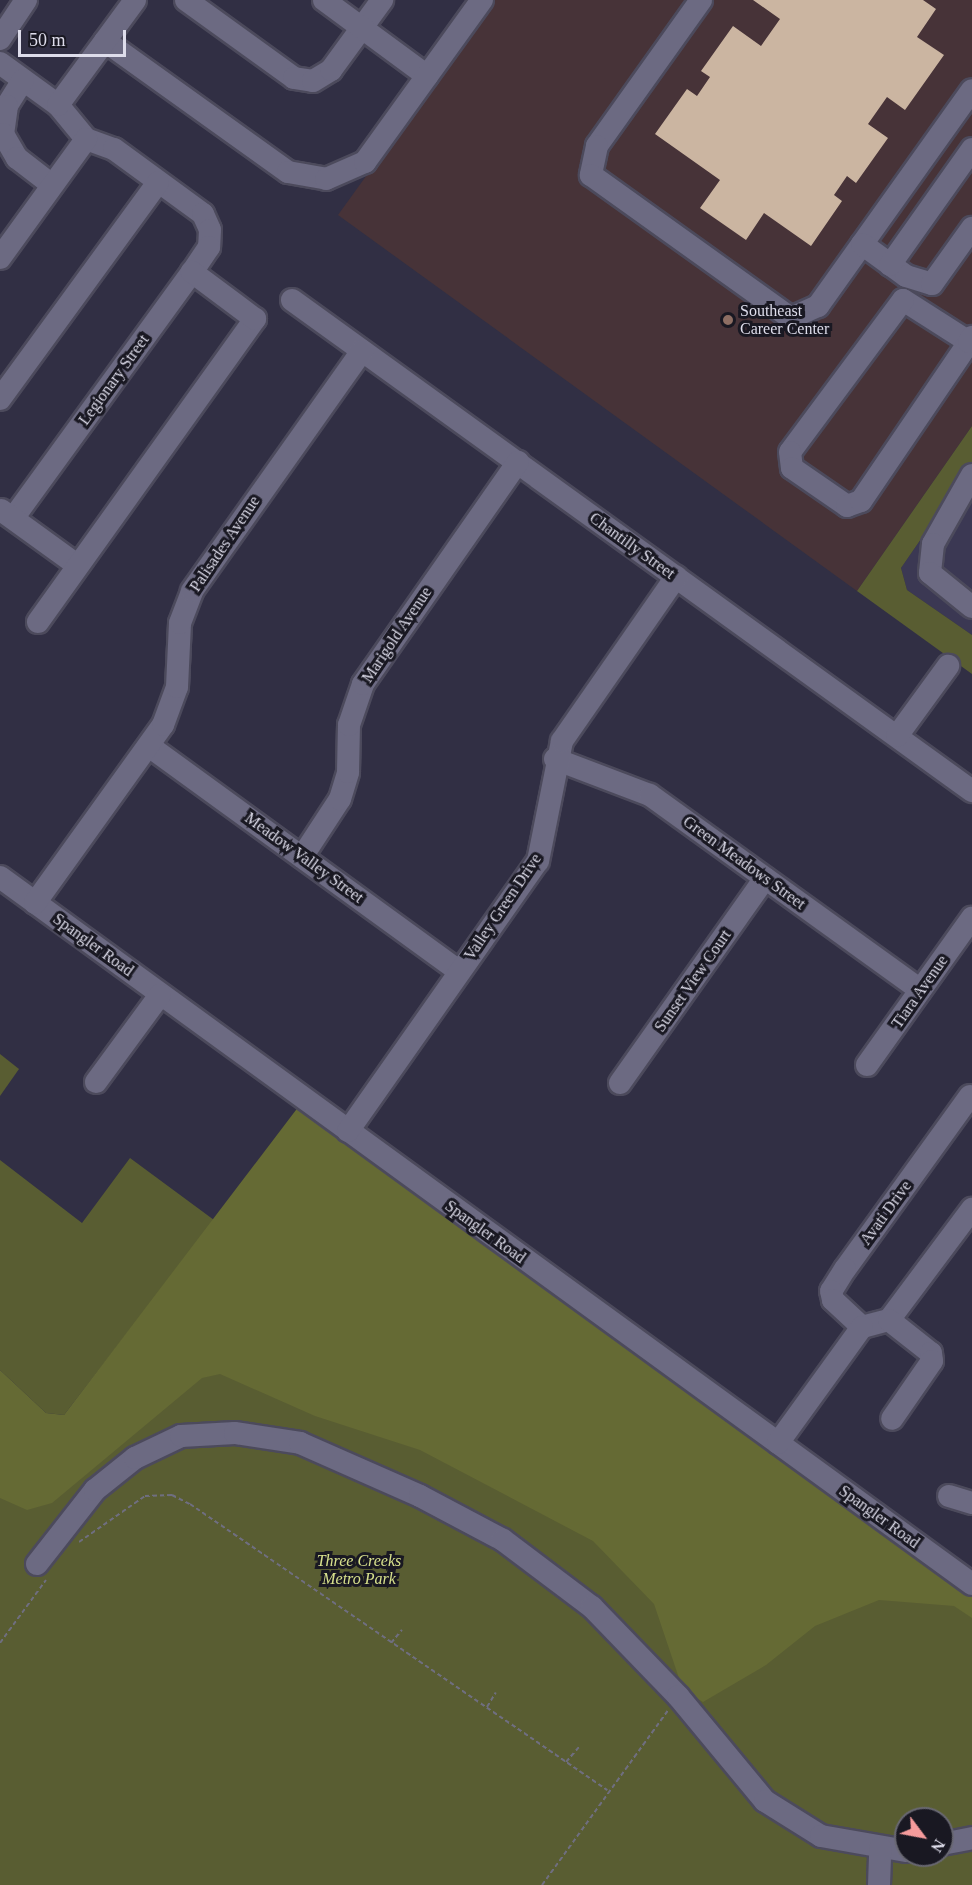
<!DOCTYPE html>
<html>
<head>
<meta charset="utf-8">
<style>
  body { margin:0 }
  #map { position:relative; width:972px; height:1885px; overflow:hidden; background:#312f44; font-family:"Times New Roman",serif }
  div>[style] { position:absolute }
  .built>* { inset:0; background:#3b3853 }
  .education>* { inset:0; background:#473338 }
  .green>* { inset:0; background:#595d32 }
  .forest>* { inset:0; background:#656a34 }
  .building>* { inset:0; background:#cbb5a1 }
  .path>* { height:2px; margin-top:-1px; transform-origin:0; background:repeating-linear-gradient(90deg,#6f6e80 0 4.5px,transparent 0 7.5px) }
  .roads { filter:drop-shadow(2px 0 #4c4a5c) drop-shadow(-2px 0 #4c4a5c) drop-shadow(0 2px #4c4a5c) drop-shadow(0 -2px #4c4a5c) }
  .minor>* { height:22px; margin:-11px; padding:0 11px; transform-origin:11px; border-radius:11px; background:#6c6a82 }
  .dots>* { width:16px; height:16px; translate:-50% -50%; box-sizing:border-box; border:3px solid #191822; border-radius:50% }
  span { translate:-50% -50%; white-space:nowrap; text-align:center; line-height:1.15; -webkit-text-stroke:6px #191822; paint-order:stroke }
  .poi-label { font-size:16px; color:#deddeb }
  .left { translate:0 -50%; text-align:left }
  .street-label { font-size:16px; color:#deddeb }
  .park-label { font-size:16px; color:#d7e08c; font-style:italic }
  .north { position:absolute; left:894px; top:1807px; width:60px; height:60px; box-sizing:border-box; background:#191822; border:2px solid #686772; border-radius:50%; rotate:122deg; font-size:16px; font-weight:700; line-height:24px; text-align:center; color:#deddeb }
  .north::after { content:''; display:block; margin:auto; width:21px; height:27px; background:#f59b9c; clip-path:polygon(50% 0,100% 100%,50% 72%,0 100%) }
  .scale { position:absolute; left:18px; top:30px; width:108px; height:27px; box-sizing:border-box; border:3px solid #deddeb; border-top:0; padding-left:8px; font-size:18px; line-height:21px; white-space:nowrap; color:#deddeb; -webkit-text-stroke:4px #191822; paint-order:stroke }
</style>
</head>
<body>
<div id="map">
  <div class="built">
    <i style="clip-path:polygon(972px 465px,972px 635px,907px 590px,901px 568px)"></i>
  </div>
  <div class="education">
    <i style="clip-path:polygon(493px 0,972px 0,972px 426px,857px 591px,338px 215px)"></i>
  </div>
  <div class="green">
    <i style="clip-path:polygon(972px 426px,972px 465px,901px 568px,907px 590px,972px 635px,972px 674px,857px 591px)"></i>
    <i style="clip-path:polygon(0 1054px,19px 1069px,0 1096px)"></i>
    <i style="clip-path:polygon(evenodd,301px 1145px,972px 1615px,972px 1885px,0 1885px,0 1400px,56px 1439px,301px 1145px,906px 1819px,942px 1819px,942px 1855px,906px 1855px,906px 1819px)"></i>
    <i style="clip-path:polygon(130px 1158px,214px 1220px,64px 1415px,46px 1413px,0 1370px,0 1160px,82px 1223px)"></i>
  </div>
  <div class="forest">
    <i style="clip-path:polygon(299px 1106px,972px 1596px,972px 1618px,954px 1606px,879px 1600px,815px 1626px,766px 1665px,703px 1702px,683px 1690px,654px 1604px,593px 1541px,420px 1450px,315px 1416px,220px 1374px,202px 1378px,52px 1503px,27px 1510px,0 1498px,0 1370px,46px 1413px,64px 1415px)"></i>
  </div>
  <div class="building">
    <i style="clip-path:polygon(753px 0,923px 0,936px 9px,917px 37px,944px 55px,905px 110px,887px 97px,868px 124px,888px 138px,856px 183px,847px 176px,834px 195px,842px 201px,811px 246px,764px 213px,746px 240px,700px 208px,720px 180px,655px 134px,687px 89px,697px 96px,710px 77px,701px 71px,733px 26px,761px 46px,780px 19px)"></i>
  </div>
  <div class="path">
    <i style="left:79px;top:1542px;width:80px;rotate:-34.9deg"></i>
    <i style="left:145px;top:1496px;width:27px;rotate:-2deg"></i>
    <i style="left:172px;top:1495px;width:20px;rotate:27deg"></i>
    <i style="left:190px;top:1504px;width:506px;rotate:34.44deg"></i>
    <i style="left:0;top:1643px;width:78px;rotate:-53.9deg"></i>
    <i style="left:391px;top:1643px;width:17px;rotate:-50deg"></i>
    <i style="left:487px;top:1707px;width:17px;rotate:-59deg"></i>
    <i style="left:566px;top:1762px;width:20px;rotate:-49deg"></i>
    <i style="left:542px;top:1885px;width:216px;rotate:-54.2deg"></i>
  </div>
  <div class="roads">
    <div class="minor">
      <i style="left:186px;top:0;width:133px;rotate:35.8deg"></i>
      <i style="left:294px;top:78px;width:19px;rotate:9deg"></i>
      <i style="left:313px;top:81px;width:21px;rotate:-31deg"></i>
      <i style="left:331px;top:70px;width:87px;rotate:-53.9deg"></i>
      <i style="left:324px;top:0;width:128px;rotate:36.4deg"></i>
      <i style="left:701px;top:0;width:179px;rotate:125.5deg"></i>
      <i style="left:597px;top:146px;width:30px;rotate:102deg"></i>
      <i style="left:591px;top:175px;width:246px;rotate:35.6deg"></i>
      <i style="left:791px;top:318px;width:30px;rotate:-24deg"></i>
      <i style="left:818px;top:306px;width:265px;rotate:-54.5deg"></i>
      <i style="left:0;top:39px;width:47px;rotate:-56.3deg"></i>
      <i style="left:105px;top:41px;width:225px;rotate:35.6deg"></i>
      <i style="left:288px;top:172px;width:39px;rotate:10deg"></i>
      <i style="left:326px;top:179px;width:43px;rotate:-23.6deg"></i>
      <i style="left:365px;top:162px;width:200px;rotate:-54.2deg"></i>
      <i style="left:0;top:63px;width:72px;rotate:35.9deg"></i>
      <i style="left:58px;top:105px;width:44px;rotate:50.5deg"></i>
      <i style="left:86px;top:139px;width:30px;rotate:20deg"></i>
      <i style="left:114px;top:149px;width:110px;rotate:36.1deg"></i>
      <i style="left:203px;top:214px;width:17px;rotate:66deg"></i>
      <i style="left:210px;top:230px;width:17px;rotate:93deg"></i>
      <i style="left:209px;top:247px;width:30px;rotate:124deg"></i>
      <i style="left:192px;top:272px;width:304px;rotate:126deg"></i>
      <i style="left:23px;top:80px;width:31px;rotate:122deg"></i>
      <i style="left:7px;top:106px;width:28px;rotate:98deg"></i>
      <i style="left:3px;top:134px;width:28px;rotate:60deg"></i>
      <i style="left:17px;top:158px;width:44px;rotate:37.6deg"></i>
      <i style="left:58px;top:105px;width:130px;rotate:-53.7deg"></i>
      <i style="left:862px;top:244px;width:54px;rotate:36deg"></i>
      <i style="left:906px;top:276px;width:27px;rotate:17deg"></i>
      <i style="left:932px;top:284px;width:69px;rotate:-54.5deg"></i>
      <i style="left:0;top:258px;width:147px;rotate:-54.1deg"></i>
      <i style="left:890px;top:265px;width:142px;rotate:-54.7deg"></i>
      <i style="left:292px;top:300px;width:839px;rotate:35.83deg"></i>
      <i style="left:969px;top:342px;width:78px;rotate:-147.5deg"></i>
      <i style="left:903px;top:300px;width:189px;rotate:126.6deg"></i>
      <i style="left:790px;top:452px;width:16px;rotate:83deg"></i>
      <i style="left:792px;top:468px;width:67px;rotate:34.6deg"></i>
      <i style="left:847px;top:506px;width:15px;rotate:-20deg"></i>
      <i style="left:861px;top:501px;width:192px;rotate:-55.8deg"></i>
      <i style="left:969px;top:342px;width:6px;rotate:-59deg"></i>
      <i style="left:0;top:399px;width:268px;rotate:-53.9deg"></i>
      <i style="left:972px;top:475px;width:79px;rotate:119.5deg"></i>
      <i style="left:933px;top:544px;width:29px;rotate:96deg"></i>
      <i style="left:930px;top:573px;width:54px;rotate:39deg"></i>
      <i style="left:1px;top:510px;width:94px;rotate:35.9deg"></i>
      <i style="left:38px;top:622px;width:373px;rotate:-54.4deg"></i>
      <i style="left:255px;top:319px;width:79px;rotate:-143.3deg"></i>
      <i style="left:897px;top:736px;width:87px;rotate:-53.9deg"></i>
      <i style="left:149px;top:746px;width:383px;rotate:36deg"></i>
      <i style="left:555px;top:759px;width:102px;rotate:20.8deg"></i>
      <i style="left:650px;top:795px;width:333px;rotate:35.8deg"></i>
      <i style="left:302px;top:857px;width:69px;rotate:-56.8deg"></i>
      <i style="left:340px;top:799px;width:28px;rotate:-73deg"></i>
      <i style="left:348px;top:772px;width:47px;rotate:-88.8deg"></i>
      <i style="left:349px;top:725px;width:43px;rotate:-71.1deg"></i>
      <i style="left:363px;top:684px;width:271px;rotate:-55.1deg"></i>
      <i style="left:0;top:877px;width:1202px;rotate:36.03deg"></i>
      <i style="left:35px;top:903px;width:219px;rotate:-54.3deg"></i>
      <i style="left:163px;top:725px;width:40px;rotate:-69.8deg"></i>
      <i style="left:177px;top:687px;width:64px;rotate:-87.3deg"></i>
      <i style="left:180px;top:623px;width:34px;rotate:-69deg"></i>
      <i style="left:192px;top:591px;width:294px;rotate:-54.7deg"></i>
      <i style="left:867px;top:1065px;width:181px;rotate:-54.5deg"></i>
      <i style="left:96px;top:1082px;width:108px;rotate:-53.7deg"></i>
      <i style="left:620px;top:1083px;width:251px;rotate:-54.7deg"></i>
      <i style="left:970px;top:1096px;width:213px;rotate:125.8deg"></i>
      <i style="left:845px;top:1269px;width:26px;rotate:122deg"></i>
      <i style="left:831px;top:1291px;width:9px;rotate:77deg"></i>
      <i style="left:833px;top:1300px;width:40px;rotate:43deg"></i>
      <i style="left:862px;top:1327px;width:28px;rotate:-15deg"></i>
      <i style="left:889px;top:1320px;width:139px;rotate:-53.2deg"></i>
      <i style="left:348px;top:1131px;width:330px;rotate:-54.9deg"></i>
      <i style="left:538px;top:861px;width:122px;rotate:-78.7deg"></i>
      <i style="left:562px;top:741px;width:200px;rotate:-55.2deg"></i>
      <i style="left:889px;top:1320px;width:53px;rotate:38.2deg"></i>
      <i style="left:931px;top:1353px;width:8px;rotate:83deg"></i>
      <i style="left:932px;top:1361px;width:70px;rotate:124.6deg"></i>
      <i style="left:778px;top:1443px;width:143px;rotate:-54.1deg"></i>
      <i style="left:949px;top:1496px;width:24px;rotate:17deg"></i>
      <i style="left:37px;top:1564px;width:94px;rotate:-51.9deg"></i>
      <i style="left:95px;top:1490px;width:51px;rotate:-38.7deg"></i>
      <i style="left:135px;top:1458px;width:51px;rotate:-25.6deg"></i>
      <i style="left:181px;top:1436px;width:54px;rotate:-3.2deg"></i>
      <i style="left:235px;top:1433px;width:66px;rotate:8.7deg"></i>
      <i style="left:300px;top:1443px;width:131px;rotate:23.8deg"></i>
      <i style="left:420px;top:1496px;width:94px;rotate:27.9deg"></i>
      <i style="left:503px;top:1540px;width:111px;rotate:37deg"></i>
      <i style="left:592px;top:1607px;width:124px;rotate:46deg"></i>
      <i style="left:678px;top:1696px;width:136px;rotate:50.4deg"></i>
      <i style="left:765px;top:1801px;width:66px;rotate:32deg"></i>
      <i style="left:821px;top:1836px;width:86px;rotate:10deg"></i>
      <i style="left:942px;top:1844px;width:31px;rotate:-11deg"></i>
      <i style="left:879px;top:1885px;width:37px;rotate:-88deg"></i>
    </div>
  </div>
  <div class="dots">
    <i style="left:728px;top:320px;background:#8d6e63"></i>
  </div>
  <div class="poi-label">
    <span class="left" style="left:740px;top:320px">Southeast<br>Career Center</span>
  </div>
  <div class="street-label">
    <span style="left:114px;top:380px;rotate:-54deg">Legionary Street</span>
    <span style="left:225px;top:544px;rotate:-56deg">Palisades Avenue</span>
    <span style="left:632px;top:546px;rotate:36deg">Chantilly Street</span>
    <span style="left:397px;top:635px;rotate:-56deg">Marigold Avenue</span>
    <span style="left:304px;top:858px;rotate:36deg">Meadow Valley Street</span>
    <span style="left:744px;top:863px;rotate:36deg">Green Meadows Street</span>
    <span style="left:503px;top:907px;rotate:-56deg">Valley Green Drive</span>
    <span style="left:93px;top:945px;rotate:36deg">Spangler Road</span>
    <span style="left:693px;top:981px;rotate:-55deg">Sunset View Court</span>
    <span style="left:920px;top:992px;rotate:-55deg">Tiara Avenue</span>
    <span style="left:886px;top:1213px;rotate:-54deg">Avati Drive</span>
    <span style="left:485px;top:1232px;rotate:36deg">Spangler Road</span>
    <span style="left:879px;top:1517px;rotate:36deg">Spangler Road</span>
  </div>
  <div class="park-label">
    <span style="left:359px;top:1570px">Three Creeks<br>Metro Park</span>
  </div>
  <div class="north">N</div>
  <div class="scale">50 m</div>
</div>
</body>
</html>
